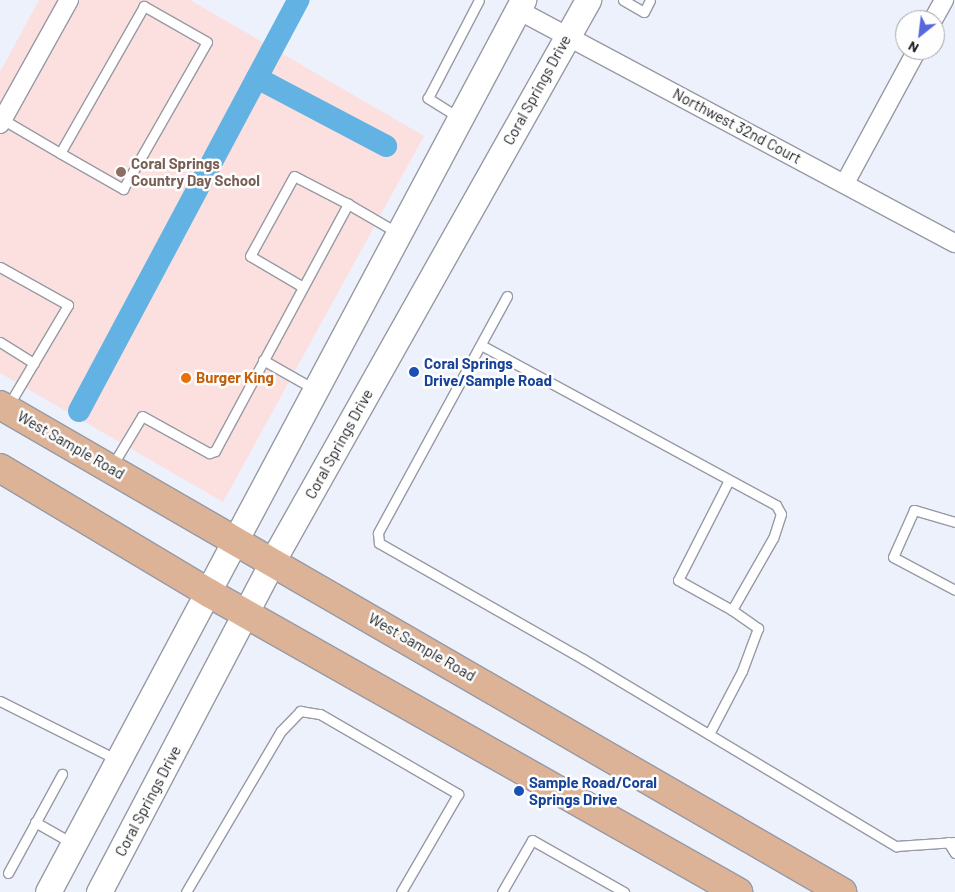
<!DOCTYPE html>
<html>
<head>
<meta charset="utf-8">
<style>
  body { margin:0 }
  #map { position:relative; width:955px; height:892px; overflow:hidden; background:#edf1fb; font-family:Barlow,sans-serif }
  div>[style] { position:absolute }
  .commercial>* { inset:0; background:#fbe0df }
  .canal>* { height:22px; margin:-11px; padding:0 11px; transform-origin:11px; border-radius:11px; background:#62b2e3 }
  .roads { filter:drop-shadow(1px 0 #979aa4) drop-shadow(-1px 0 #979aa4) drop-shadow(0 1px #979aa4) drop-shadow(0 -1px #979aa4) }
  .lane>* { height:9px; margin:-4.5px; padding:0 4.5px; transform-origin:4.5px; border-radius:4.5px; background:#fff }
  .street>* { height:18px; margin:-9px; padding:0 9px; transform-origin:9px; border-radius:9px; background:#fff }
  .secondary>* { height:25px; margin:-12.5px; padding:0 12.5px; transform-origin:12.5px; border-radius:12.5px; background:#fff }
  .primary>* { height:28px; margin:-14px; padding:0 14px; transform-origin:14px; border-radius:14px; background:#ddb398 }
  .dots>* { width:14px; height:14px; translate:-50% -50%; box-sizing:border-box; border:2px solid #fefefe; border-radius:50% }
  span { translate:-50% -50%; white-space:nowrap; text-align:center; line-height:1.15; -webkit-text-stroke:5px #fefefe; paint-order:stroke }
  .street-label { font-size:15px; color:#1c1e21 }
  .education-label { font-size:15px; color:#785e54; font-weight:700 }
  .left { translate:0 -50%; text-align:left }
  .transit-label { font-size:15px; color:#164399; font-weight:700 }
  .food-label { font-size:15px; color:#c56008; font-weight:700 }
  .north { position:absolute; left:895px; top:10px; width:50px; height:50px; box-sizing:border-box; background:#fefefe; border:1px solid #a4a4a6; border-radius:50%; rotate:209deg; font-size:14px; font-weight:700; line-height:20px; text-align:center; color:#1c1e21 }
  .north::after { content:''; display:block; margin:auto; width:18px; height:22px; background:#5768de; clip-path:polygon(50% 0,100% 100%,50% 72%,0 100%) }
</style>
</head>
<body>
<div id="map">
  <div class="commercial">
    <i style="clip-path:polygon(39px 0,190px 0,424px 136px,223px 502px,0 373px,0 72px)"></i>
  </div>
  <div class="canal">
    <i style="left:257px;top:78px;width:146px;rotate:27.8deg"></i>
    <i style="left:79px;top:411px;width:466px;rotate:-61.9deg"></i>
  </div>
  <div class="roads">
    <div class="lane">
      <i style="left:623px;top:0;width:24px;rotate:30deg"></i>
      <i style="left:644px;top:12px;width:13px;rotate:-63deg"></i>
      <i style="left:458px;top:117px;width:36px;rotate:-148deg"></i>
      <i style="left:428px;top:98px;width:110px;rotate:-62.5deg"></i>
      <i style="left:2px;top:119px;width:67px;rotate:30.4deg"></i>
      <i style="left:60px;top:153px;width:73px;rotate:29.7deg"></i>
      <i style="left:123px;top:189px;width:169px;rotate:-60.3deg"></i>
      <i style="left:207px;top:42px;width:73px;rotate:-150.3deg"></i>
      <i style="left:144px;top:6px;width:169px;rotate:119.7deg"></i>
      <i style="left:0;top:267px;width:78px;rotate:29.2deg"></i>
      <i style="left:68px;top:305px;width:117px;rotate:120.7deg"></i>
      <i style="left:303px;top:287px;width:61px;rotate:-149.7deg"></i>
      <i style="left:250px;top:256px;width:91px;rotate:-61.2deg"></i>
      <i style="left:294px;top:176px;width:61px;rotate:27.4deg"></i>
      <i style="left:507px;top:296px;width:270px;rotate:118.6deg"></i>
      <i style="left:378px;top:533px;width:10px;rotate:84deg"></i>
      <i style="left:379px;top:543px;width:235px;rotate:29.6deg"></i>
      <i style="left:583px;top:659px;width:365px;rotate:30.9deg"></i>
      <i style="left:896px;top:846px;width:59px;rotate:-3.9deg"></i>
      <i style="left:0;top:342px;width:40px;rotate:32deg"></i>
      <i style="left:481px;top:345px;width:336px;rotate:28.5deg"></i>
      <i style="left:776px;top:505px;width:10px;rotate:61deg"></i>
      <i style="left:781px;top:514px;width:25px;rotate:108deg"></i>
      <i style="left:773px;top:538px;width:83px;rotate:119.7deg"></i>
      <i style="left:732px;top:610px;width:32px;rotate:35deg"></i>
      <i style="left:758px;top:628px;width:46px;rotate:110.4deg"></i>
      <i style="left:742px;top:671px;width:71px;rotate:117.6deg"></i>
      <i style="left:263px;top:360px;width:59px;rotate:29.6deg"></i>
      <i style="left:112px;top:466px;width:58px;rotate:-59deg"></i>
      <i style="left:142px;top:416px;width:77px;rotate:28.9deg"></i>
      <i style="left:209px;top:453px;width:6px;rotate:-18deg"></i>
      <i style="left:215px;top:451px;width:281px;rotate:-61.7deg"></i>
      <i style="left:348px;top:204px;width:58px;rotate:30.1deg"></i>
      <i style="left:728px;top:482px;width:110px;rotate:117deg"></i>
      <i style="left:678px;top:580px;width:62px;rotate:29.1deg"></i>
      <i style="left:955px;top:522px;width:43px;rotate:-163.7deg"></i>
      <i style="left:914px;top:510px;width:51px;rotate:114.1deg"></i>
      <i style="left:893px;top:557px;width:70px;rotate:28deg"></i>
      <i style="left:0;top:701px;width:130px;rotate:26.6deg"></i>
      <i style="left:35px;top:822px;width:43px;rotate:29.6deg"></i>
      <i style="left:948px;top:842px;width:13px;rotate:58deg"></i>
      <i style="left:8px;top:873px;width:113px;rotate:-61.4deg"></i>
      <i style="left:186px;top:892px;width:187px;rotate:-59.5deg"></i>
      <i style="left:281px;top:731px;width:28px;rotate:-46deg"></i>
      <i style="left:300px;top:711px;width:20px;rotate:9deg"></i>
      <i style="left:320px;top:714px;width:160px;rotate:30.1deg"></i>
      <i style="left:458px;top:794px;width:113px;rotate:120.2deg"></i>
      <i style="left:502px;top:892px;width:60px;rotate:-60deg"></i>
      <i style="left:532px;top:840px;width:106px;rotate:29.5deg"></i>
    </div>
    <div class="street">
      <i style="left:518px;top:10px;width:495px;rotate:28.1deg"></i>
      <i style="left:933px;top:20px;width:23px;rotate:-61deg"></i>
      <i style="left:0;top:124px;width:142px;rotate:-60.9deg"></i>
      <i style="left:845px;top:183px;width:151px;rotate:-61.6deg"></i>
    </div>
    <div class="secondary">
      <i style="left:48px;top:892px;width:1011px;rotate:-61.96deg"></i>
      <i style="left:99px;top:892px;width:375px;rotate:-62.3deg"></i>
      <i style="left:273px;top:560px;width:643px;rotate:-60.64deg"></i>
    </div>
    <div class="primary">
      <i style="left:0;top:405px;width:973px;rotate:30.04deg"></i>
      <i style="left:0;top:468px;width:244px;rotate:30.9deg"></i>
      <i style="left:209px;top:593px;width:608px;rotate:29.48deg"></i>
    </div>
  </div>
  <div class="dots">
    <i style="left:121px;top:172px;background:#8d6e63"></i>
    <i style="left:414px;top:372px;background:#1a4fb4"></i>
    <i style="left:186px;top:378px;background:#e8710a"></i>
    <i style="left:519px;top:791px;background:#1a4fb4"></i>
  </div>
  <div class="street-label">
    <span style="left:537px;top:90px;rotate:-61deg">Coral Springs Drive</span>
    <span style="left:737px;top:126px;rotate:28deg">Northwest 32nd Court</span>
    <span style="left:339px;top:444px;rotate:-61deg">Coral Springs Drive</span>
    <span style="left:71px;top:445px;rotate:30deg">West Sample Road</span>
    <span style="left:422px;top:647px;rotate:30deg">West Sample Road</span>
    <span style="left:148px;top:801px;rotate:-62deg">Coral Springs Drive</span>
  </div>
  <div class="education-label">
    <span class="left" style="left:131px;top:172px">Coral Springs<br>Country Day School</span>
  </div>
  <div class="transit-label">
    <span class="left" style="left:424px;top:372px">Coral Springs<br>Drive/Sample Road</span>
    <span class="left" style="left:529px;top:791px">Sample Road/Coral<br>Springs Drive</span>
  </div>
  <div class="food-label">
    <span class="left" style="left:196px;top:378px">Burger King</span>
  </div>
  <div class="north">N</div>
</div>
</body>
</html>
